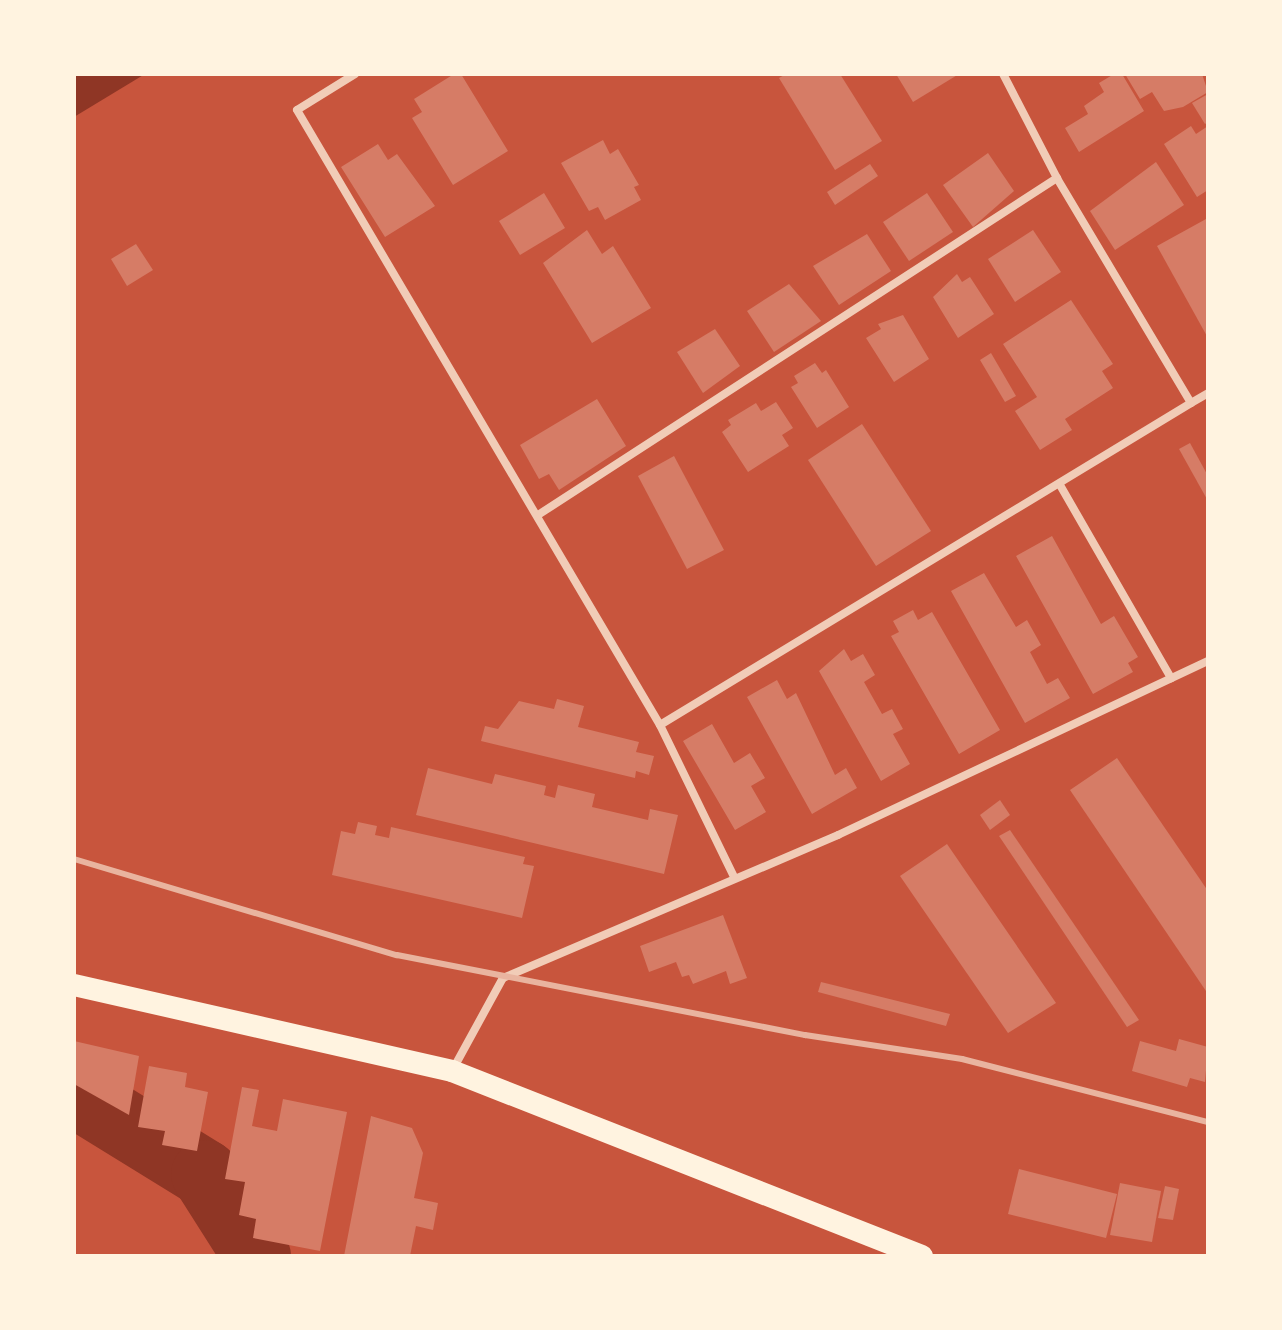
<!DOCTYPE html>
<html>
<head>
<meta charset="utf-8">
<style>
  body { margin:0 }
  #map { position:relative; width:1282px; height:1330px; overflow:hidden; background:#c8553d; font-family:Inter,sans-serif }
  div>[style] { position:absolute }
  .water>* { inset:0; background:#8f3625 }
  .river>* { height:68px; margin:-34px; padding:0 34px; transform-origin:34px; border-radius:34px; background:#8f3625 }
  .building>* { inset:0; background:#d67c66 }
  .minor>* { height:8px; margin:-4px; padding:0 4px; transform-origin:4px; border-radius:4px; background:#f1ccb7 }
  .trunk>* { height:22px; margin:-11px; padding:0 11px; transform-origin:11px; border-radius:11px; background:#fff3e0 }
  .rail>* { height:6px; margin:-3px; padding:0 3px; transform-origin:3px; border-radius:3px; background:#e9b49f }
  span { translate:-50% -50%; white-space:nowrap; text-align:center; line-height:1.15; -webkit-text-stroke:6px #fff3e0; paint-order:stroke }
  .frame { position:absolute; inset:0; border:76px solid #fff3e0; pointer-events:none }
</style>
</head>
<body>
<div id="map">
  <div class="water">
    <i style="clip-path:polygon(74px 74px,145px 74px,74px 117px)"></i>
  </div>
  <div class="river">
    <i style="left:74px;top:1093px;width:154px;rotate:31.7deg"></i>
    <i style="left:205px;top:1174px;width:97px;rotate:57.6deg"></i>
  </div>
  <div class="building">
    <i style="clip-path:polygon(454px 74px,461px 74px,508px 151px,453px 185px,412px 118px,422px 112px,414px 99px)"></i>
    <i style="clip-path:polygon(786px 74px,840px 74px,882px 141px,835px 170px,779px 78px)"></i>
    <i style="clip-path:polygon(896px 74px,959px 74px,913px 102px)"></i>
    <i style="clip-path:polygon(1114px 74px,1122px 74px,1144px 111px,1079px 152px,1065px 128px,1088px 114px,1084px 106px,1104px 92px,1099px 83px)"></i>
    <i style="clip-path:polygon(1125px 74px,1202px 74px,1208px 92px,1183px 107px,1164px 111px,1152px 92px,1140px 99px)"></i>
    <i style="clip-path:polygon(1208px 94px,1208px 122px,1205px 124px,1192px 103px)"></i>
    <i style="clip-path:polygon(1191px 126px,1196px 134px,1208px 126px,1208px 190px,1197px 197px,1164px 144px)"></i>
    <i style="clip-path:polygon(603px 140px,610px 154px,618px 149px,639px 185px,634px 187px,641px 200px,605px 220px,598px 207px,589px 211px,561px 163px)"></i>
    <i style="clip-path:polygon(378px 144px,388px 160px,397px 154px,435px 206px,385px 237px,341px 167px)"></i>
    <i style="clip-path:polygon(988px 153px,1014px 191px,973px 227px,943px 185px)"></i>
    <i style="clip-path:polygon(1156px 162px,1184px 205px,1115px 250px,1090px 211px)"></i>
    <i style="clip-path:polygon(870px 164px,878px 176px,835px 205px,827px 192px)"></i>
    <i style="clip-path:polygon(544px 193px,565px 228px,520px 255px,499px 221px)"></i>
    <i style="clip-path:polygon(927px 193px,953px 232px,909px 261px,883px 222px)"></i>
    <i style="clip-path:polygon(1206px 219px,1208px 222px,1208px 338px,1157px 246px)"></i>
    <i style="clip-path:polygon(587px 230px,602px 254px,613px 246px,651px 308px,592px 343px,543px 263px)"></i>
    <i style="clip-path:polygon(1033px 230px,1061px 272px,1015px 302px,988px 259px)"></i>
    <i style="clip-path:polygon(867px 234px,891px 271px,839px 305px,813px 266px)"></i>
    <i style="clip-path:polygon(136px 244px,153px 270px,127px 286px,111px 259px)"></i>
    <i style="clip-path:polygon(957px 274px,962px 282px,970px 277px,994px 314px,958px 338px,933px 297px)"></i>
    <i style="clip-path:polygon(789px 284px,821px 321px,774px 352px,747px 311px)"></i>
    <i style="clip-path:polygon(1071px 300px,1113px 364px,1102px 371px,1113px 388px,1065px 419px,1072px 430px,1040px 450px,1015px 411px,1037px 397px,1003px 344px)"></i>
    <i style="clip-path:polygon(903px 315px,929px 359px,894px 382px,866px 338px,881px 329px,878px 324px)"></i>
    <i style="clip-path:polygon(715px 329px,740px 366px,703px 393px,677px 352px)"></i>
    <i style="clip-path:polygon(991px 353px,1016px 396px,1005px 402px,980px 360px)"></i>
    <i style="clip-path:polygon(815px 363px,822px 373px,826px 370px,849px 407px,817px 428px,791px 387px,798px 383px,794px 376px)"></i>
    <i style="clip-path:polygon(597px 399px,626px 446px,559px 490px,549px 474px,539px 479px,520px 445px)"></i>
    <i style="clip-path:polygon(776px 402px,793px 428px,782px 435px,789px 446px,748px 472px,722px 432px,731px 425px,728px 420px,756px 403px,761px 411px)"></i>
    <i style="clip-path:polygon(862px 424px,931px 531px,876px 566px,808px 460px)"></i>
    <i style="clip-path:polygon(1190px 443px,1208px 476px,1208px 501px,1179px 449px)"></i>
    <i style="clip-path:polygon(674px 456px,724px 550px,687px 569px,638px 476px)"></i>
    <i style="clip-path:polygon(1052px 536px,1101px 624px,1114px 616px,1138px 657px,1128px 663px,1133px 672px,1093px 694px,1016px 556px)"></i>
    <i style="clip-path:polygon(984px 573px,1016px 627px,1027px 620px,1041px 645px,1030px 652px,1047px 684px,1058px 678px,1070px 698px,1025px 723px,951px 591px)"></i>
    <i style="clip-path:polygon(913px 610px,918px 620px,932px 612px,1000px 730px,959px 754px,891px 636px,899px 632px,893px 621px)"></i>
    <i style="clip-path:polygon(844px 649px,851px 661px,863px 654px,875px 675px,864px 682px,882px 714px,892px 709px,903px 729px,893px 734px,910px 764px,881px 781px,819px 671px)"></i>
    <i style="clip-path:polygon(777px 680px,787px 699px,796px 693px,835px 775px,846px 768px,857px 788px,812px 814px,747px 697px)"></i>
    <i style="clip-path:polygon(557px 699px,584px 706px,578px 727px,639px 742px,636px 752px,654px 756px,649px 775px,636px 771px,635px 778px,481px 741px,485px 726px,498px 729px,519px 701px,554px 709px)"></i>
    <i style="clip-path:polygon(712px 724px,734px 763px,750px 753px,765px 778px,751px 786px,766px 812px,735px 830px,683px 741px)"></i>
    <i style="clip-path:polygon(1117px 758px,1208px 891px,1208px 994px,1070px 790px)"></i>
    <i style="clip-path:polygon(428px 768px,492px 784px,495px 774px,546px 786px,544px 795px,555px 798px,558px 785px,595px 794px,592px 807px,648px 820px,650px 809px,678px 815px,664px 874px,416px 815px)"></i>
    <i style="clip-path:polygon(1000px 800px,1010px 815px,990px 830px,980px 815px)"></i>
    <i style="clip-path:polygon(358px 822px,377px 826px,375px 835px,389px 838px,391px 827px,525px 857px,523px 864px,534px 866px,522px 918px,332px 875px,341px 831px,355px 834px)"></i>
    <i style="clip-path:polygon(1010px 830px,1139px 1020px,1127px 1027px,999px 836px)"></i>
    <i style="clip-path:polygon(947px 844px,1056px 1003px,1008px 1033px,900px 876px)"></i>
    <i style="clip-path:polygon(723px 915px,747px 978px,730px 984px,726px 971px,693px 984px,689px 975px,682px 977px,676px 962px,649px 972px,640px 946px)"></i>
    <i style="clip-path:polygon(821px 982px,950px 1014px,946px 1026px,818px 992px)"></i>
    <i style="clip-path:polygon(1179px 1039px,1208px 1047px,1205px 1082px,1190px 1078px,1187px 1087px,1132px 1071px,1140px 1041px,1176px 1051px)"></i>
    <i style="clip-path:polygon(74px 1041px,139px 1056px,129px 1115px,74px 1084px)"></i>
    <i style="clip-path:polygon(149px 1066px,187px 1073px,185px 1087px,208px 1092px,197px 1151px,162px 1145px,165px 1131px,138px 1127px)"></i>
    <i style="clip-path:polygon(242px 1087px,259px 1090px,252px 1126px,277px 1131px,283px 1099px,347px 1112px,320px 1251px,253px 1238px,256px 1219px,239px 1215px,245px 1182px,225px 1179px)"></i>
    <i style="clip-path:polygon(371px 1116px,412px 1128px,423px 1153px,414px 1198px,438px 1203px,433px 1230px,416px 1226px,410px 1256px,344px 1256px)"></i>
    <i style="clip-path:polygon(1019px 1169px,1117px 1194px,1106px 1238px,1008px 1214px)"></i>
    <i style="clip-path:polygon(1120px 1183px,1161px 1191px,1152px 1242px,1110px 1235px)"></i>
    <i style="clip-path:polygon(1165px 1186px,1179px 1189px,1173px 1220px,1158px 1218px)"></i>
  </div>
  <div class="minor">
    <i style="left:355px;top:74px;width:68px;rotate:148.2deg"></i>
    <i style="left:297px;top:110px;width:714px;rotate:59.45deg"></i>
    <i style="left:660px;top:725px;width:169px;rotate:64deg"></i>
    <i style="left:1191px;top:403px;width:20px;rotate:-30deg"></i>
    <i style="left:1060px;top:485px;width:223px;rotate:60.1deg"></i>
    <i style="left:538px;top:515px;width:619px;rotate:-33deg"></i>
    <i style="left:660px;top:725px;width:621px;rotate:-31.23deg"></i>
    <i style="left:1191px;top:403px;width:262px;rotate:-120.8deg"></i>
    <i style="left:1057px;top:178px;width:117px;rotate:-117.4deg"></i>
    <i style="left:452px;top:1071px;width:106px;rotate:-61.3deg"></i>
    <i style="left:503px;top:978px;width:364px;rotate:-23.1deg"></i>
    <i style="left:838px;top:835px;width:409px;rotate:-25.2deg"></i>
  </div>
  <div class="trunk">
    <i style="left:74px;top:985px;width:388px;rotate:12.8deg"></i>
    <i style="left:452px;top:1071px;width:505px;rotate:21.49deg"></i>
  </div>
  <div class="rail">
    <i style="left:74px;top:859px;width:337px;rotate:16.6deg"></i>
    <i style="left:397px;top:955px;width:416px;rotate:11.1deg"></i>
    <i style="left:805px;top:1035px;width:159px;rotate:8.7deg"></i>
    <i style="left:962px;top:1059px;width:254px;rotate:14.4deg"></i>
  </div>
  <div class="frame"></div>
</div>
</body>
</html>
